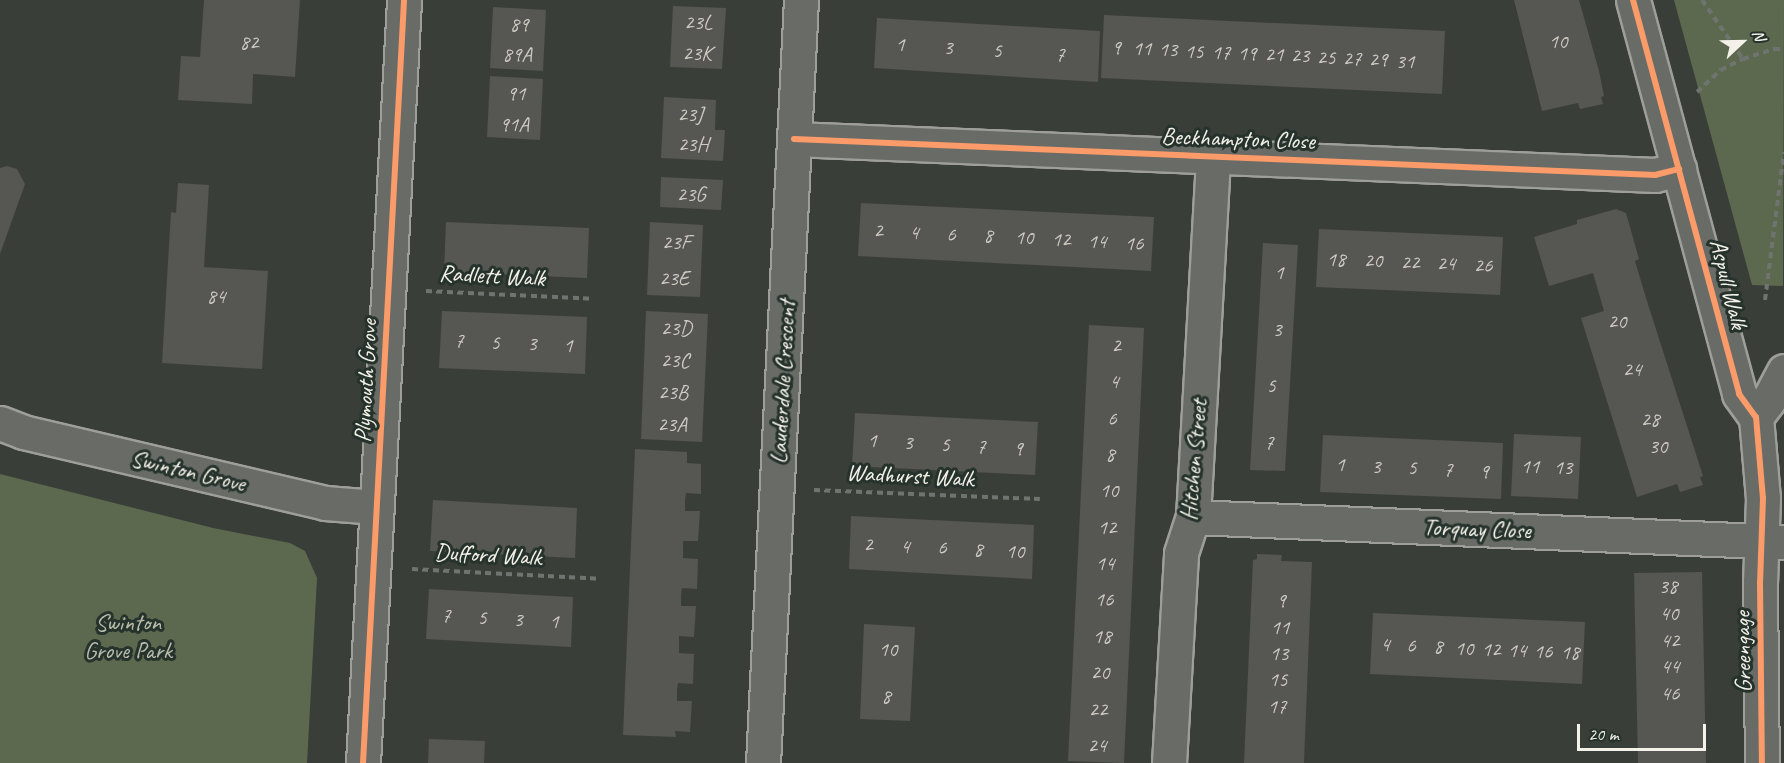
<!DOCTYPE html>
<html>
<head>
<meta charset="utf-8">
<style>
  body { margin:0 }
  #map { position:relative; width:1784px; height:763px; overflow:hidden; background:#3a3e39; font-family:Caveat,sans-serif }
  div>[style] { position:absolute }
  .green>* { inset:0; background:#5d694e }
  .building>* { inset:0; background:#565652 }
  .path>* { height:4px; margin-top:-2px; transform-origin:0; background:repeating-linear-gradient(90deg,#707470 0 6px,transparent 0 10.5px) }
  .roads { filter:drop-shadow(2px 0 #9e9f9b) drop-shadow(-2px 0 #9e9f9b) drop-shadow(0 2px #9e9f9b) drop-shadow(0 -2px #9e9f9b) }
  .minor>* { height:33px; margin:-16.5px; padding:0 16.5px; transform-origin:16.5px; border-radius:16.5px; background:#686b66 }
  .primary>* { height:33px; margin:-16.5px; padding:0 16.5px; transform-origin:16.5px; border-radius:16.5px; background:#686b66 }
  .cycleway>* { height:6px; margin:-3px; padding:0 3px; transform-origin:3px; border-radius:3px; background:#fa9b69 }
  span { translate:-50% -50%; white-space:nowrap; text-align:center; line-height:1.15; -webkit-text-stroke:6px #26332d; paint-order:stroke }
  .number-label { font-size:21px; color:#cccac2 }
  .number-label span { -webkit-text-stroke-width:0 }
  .street-label { font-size:24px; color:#f4f1e8 }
  .park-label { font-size:24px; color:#babdac }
  .north { position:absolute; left:1712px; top:12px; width:60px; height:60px; -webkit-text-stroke:4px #26332d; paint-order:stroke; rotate:68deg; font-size:16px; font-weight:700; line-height:24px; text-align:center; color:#f4f1e8 }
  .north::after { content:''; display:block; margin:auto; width:21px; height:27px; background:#f4f1e8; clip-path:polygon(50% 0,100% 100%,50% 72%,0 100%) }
  .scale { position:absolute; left:1577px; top:724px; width:129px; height:27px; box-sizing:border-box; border:3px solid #f4f1e8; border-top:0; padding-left:8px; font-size:18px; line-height:21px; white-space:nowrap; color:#f4f1e8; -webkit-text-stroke:4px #26332d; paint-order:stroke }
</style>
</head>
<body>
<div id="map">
  <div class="green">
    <i style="clip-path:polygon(1674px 0,1784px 0,1783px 286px,1752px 285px)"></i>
    <i style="clip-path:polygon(0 474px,213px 528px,290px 543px,305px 551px,317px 578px,307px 763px,0 763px)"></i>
  </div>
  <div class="building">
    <i style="clip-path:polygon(204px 0,300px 0,295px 77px,253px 74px,252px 104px,178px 100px,181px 56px,200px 57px)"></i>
    <i style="clip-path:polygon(1514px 0,1579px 0,1599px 71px,1604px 96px,1601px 97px,1603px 104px,1580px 109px,1578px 103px,1542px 111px)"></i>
    <i style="clip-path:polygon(673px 6px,726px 8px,722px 69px,670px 67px)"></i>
    <i style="clip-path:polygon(493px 7px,546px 10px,543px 71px,490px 68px)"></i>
    <i style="clip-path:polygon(1104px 15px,1445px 31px,1442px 94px,1101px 78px)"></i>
    <i style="clip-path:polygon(877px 18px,1100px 31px,1098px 82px,874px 68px)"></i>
    <i style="clip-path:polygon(490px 76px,543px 79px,540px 140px,487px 137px)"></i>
    <i style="clip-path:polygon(664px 97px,716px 100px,715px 130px,725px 130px,723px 161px,661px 158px)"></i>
    <i style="clip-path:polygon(7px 166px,17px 169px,25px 184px,0 254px,0 168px)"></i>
    <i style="clip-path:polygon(661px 177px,723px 180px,721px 210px,660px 207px)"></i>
    <i style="clip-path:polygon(178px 183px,209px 185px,204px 267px,268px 271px,262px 369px,162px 363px,171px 212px,176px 213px)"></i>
    <i style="clip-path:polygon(861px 203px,1154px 217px,1151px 271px,858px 256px)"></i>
    <i style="clip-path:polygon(1616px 209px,1626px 213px,1639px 259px,1635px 261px,1646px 298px,1703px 476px,1700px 477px,1703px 485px,1680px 492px,1677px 484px,1637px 497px,1581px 318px,1604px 311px,1593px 273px,1549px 286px,1534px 237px,1577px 224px,1577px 220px)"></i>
    <i style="clip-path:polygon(446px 222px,589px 228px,587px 278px,444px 272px)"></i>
    <i style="clip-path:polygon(650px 222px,703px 225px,700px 297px,647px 295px)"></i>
    <i style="clip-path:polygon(1319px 229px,1503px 237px,1500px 295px,1316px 287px)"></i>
    <i style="clip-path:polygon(1263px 243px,1298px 245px,1285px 471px,1250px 470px)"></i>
    <i style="clip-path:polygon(442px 311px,587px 317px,585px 374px,439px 368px)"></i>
    <i style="clip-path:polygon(646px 311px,708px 314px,702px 442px,641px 439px)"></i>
    <i style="clip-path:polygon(1089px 325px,1144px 328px,1124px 763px,1068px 761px)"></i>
    <i style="clip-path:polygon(855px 413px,1038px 422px,1035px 475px,852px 466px)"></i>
    <i style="clip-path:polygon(1514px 434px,1581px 437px,1578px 499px,1511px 496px)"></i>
    <i style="clip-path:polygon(1323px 435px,1503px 443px,1501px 499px,1320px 492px)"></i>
    <i style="clip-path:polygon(635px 449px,687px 452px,687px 463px,701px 464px,701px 494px,686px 493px,685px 500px,685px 511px,700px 511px,698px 541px,683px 541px,683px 558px,698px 559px,697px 589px,682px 588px,681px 595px,681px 606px,696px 606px,694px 637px,679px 636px,679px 653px,694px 654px,693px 684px,678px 683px,677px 690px,677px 701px,692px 701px,690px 732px,675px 731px,676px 737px,623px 735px)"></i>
    <i style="clip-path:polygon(433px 500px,577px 508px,575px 558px,430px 551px)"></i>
    <i style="clip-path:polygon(851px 516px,1034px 525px,1032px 579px,849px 569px)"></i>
    <i style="clip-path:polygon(1257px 554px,1282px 555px,1281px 561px,1312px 562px,1304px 763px,1244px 763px,1253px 560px,1257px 559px)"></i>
    <i style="clip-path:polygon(1702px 572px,1706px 763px,1638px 763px,1634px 573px)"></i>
    <i style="clip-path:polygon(429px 589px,573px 597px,571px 647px,426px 639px)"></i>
    <i style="clip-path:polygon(1373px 613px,1585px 622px,1582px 684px,1370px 674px)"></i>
    <i style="clip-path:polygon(864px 624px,915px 627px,910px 721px,860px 719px)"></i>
    <i style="clip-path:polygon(429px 739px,485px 741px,484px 763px,428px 763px)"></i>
  </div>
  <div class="path">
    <i style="left:1702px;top:0;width:72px;rotate:55.2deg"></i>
    <i style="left:1697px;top:92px;width:33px;rotate:-43deg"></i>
    <i style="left:1721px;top:70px;width:25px;rotate:-27deg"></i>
    <i style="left:1743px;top:59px;width:33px;rotate:-18deg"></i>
    <i style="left:1774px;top:49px;width:10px"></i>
    <i style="left:426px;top:291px;width:167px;rotate:2.7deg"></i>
    <i style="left:1765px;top:300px;width:149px;rotate:-82.7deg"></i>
    <i style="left:814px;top:490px;width:226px;rotate:2.3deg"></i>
    <i style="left:412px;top:569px;width:188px;rotate:3deg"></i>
  </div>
  <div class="roads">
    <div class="minor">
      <i style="left:1633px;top:0;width:408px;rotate:74.9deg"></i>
      <i style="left:1739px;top:394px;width:29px;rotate:54deg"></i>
      <i style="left:1756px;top:417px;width:81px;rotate:85.1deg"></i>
      <i style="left:1763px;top:498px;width:84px;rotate:92deg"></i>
      <i style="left:1760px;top:582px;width:181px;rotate:89.4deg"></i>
      <i style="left:794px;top:139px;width:862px;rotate:2.39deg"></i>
      <i style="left:1655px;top:175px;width:25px;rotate:-14deg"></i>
      <i style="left:1756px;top:417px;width:20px;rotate:-53deg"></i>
      <i style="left:1768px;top:401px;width:34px;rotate:-62deg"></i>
      <i style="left:0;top:423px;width:25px;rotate:21deg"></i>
      <i style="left:23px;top:432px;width:310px;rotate:13.2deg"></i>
      <i style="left:325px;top:503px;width:52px;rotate:4.4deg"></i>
      <i style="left:1193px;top:517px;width:592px;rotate:2.42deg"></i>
      <i style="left:763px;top:763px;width:764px;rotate:-87.15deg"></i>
      <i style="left:1169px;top:763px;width:210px;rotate:-86.7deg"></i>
      <i style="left:1181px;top:553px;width:38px;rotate:-72deg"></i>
      <i style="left:1193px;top:517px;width:362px;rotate:-86.8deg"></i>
    </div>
    <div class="primary">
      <i style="left:363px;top:763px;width:764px;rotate:-86.92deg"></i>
    </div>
  </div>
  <div class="cycleway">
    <i style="left:1633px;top:0;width:408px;rotate:74.9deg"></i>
    <i style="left:1739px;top:394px;width:29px;rotate:54deg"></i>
    <i style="left:1756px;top:417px;width:81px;rotate:85.1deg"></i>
    <i style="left:1763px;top:498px;width:84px;rotate:92deg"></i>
    <i style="left:1760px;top:582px;width:181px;rotate:89.4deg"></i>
    <i style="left:794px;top:139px;width:862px;rotate:2.39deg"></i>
    <i style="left:1655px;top:175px;width:25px;rotate:-14deg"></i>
    <i style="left:363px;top:763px;width:764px;rotate:-86.92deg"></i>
  </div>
  <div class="number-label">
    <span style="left:698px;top:22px">23L</span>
    <span style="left:519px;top:24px">89</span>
    <span style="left:1558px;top:41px">10</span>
    <span style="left:249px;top:42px">82</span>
    <span style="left:900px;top:44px">1</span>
    <span style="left:948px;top:47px">3</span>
    <span style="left:1116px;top:47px">9</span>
    <span style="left:1142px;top:48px">11</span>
    <span style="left:1168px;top:49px">13</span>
    <span style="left:997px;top:50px">5</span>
    <span style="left:1194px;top:51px">15</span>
    <span style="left:1221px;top:52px">17</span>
    <span style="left:697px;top:53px">23K</span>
    <span style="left:1247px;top:53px">19</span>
    <span style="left:517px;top:54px">89A</span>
    <span style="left:1060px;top:54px">7</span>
    <span style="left:1274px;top:54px">21</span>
    <span style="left:1300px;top:55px">23</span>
    <span style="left:1326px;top:57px">25</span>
    <span style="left:1352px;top:58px">27</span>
    <span style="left:1378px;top:59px">29</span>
    <span style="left:1405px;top:61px">31</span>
    <span style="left:516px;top:93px">91</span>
    <span style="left:690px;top:114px">23J</span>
    <span style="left:514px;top:124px">91A</span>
    <span style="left:693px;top:144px">23H</span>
    <span style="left:691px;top:194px">23G</span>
    <span style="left:878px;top:230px">2</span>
    <span style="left:914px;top:232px">4</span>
    <span style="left:951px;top:234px">6</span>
    <span style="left:988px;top:235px">8</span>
    <span style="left:1024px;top:237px">10</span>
    <span style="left:1061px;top:239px">12</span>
    <span style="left:1097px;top:241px">14</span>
    <span style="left:676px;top:242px">23F</span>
    <span style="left:1134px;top:243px">16</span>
    <span style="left:1336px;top:259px">18</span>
    <span style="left:1373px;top:260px">20</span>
    <span style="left:1410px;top:262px">22</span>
    <span style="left:1446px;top:263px">24</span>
    <span style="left:1483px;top:265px">26</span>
    <span style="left:1279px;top:272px">1</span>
    <span style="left:674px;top:278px">23E</span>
    <span style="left:216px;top:296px">84</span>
    <span style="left:1617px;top:321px">20</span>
    <span style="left:676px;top:328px">23D</span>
    <span style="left:1277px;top:329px">3</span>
    <span style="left:459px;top:340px">7</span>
    <span style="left:495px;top:342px">5</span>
    <span style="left:532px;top:343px">3</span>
    <span style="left:568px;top:345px">1</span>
    <span style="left:1116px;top:345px">2</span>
    <span style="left:675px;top:360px">23C</span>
    <span style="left:1632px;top:369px">24</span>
    <span style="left:1114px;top:381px">4</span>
    <span style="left:1271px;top:385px">5</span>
    <span style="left:673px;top:392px">23B</span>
    <span style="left:1112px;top:418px">6</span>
    <span style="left:1650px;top:419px">28</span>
    <span style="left:672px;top:424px">23A</span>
    <span style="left:872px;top:440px">1</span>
    <span style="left:908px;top:442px">3</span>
    <span style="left:1269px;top:442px">7</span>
    <span style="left:945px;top:444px">5</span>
    <span style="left:981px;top:446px">7</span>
    <span style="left:1658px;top:446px">30</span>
    <span style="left:1018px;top:448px">9</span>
    <span style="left:1110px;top:454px">8</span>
    <span style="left:1340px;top:464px">1</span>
    <span style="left:1376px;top:466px">3</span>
    <span style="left:1530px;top:466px">11</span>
    <span style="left:1412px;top:467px">5</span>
    <span style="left:1563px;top:467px">13</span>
    <span style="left:1448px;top:469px">7</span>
    <span style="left:1484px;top:471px">9</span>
    <span style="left:1109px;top:490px">10</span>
    <span style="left:1107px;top:527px">12</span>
    <span style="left:868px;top:544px">2</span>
    <span style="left:905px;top:546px">4</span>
    <span style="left:942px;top:547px">6</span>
    <span style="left:978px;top:549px">8</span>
    <span style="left:1015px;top:551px">10</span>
    <span style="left:1105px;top:563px">14</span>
    <span style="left:1668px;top:586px">38</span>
    <span style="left:1104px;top:599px">16</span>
    <span style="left:1281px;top:600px">9</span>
    <span style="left:1669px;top:613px">40</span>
    <span style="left:446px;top:615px">7</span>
    <span style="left:482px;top:617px">5</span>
    <span style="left:518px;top:619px">3</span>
    <span style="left:554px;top:621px">1</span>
    <span style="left:1280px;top:627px">11</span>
    <span style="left:1102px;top:636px">18</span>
    <span style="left:1670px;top:640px">42</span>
    <span style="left:1385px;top:644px">4</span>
    <span style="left:1411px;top:645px">6</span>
    <span style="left:1438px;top:646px">8</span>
    <span style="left:1464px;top:648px">10</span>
    <span style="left:888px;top:649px">10</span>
    <span style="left:1491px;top:649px">12</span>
    <span style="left:1517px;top:650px">14</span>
    <span style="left:1543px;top:651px">16</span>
    <span style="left:1570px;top:652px">18</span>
    <span style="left:1279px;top:653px">13</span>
    <span style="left:1670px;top:666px">44</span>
    <span style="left:1100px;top:672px">20</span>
    <span style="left:1278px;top:679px">15</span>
    <span style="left:1670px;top:693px">46</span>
    <span style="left:886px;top:696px">8</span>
    <span style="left:1277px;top:706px">17</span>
    <span style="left:1098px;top:709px">22</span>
    <span style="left:1097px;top:745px">24</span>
  </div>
  <div class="street-label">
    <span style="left:1238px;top:139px;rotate:2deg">Beckhampton Close</span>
    <span style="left:492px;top:276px;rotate:3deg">Radlett Walk</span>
    <span style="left:1728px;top:284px;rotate:76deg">Aspull Walk</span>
    <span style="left:366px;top:381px;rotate:-87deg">Plymouth Grove</span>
    <span style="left:783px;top:382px;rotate:-87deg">Lauderdale Crescent</span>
    <span style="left:1194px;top:460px;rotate:-85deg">Hitchen Street</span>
    <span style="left:188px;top:471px;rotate:13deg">Swinton Grove</span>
    <span style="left:910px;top:476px;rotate:3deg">Wadhurst Walk</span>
    <span style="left:1477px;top:529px;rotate:2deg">Torquay Close</span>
    <span style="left:488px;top:555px;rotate:3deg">Dufford Walk</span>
    <span style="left:1743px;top:652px;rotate:-91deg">Greengage</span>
  </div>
  <div class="park-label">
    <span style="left:128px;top:637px">Swinton<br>Grove Park</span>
  </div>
  <div class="north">N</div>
  <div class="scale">20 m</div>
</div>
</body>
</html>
